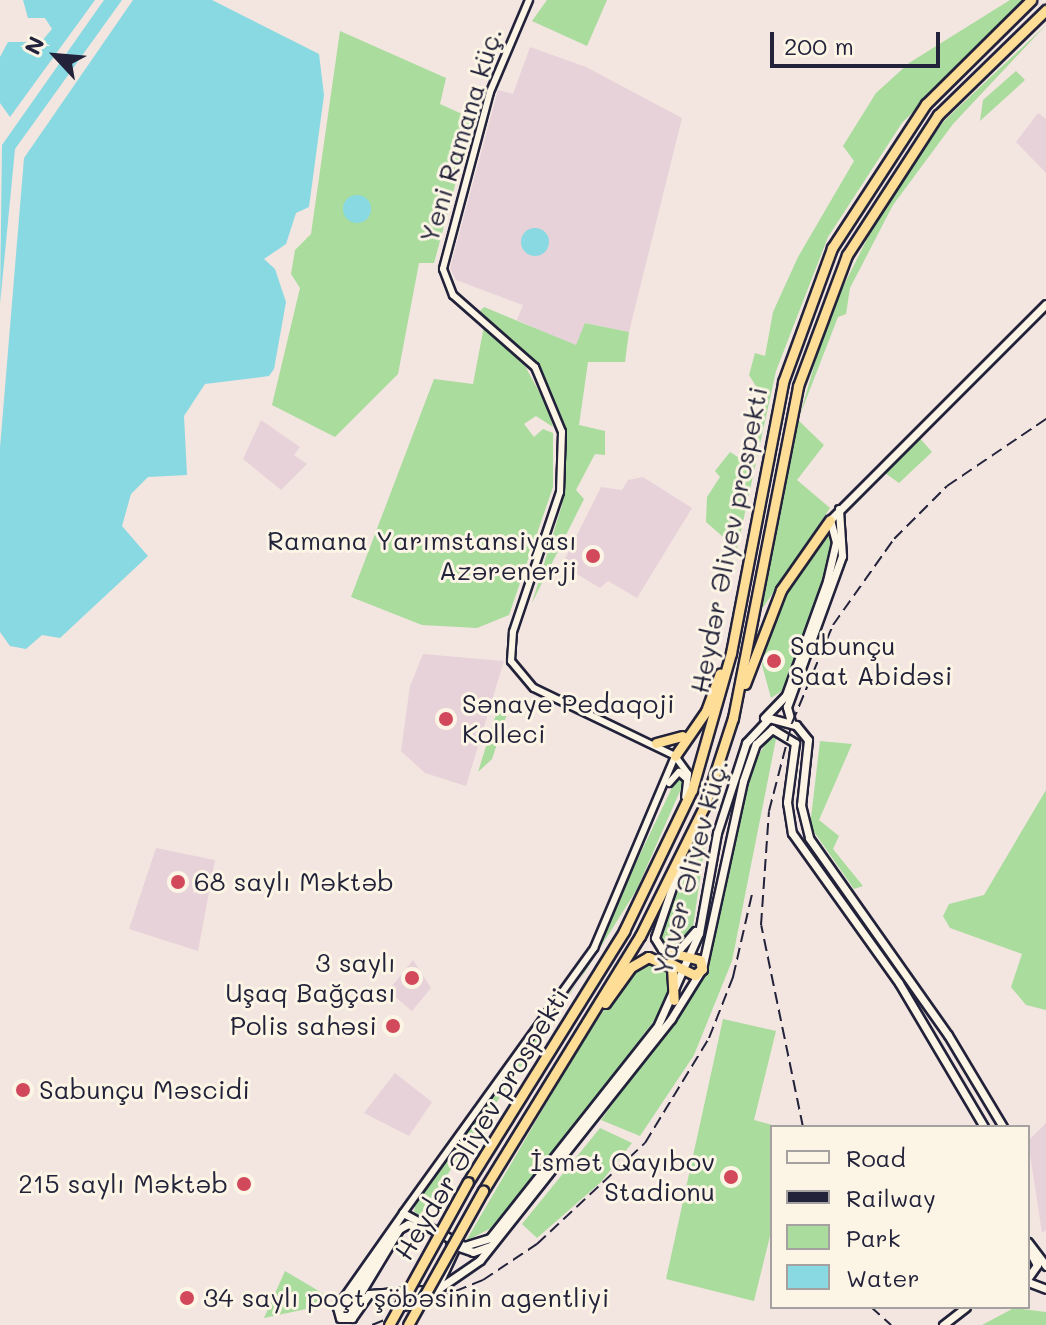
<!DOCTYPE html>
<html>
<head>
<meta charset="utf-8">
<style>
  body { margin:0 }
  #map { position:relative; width:1046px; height:1325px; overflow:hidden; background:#f3e5e0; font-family:Mali,sans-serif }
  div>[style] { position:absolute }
  .built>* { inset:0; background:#e8d2da }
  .green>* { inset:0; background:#a9dc9d }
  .water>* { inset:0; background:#88d9e1 }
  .round { border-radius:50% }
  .roads { filter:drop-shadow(2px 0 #22223b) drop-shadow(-2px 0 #22223b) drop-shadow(0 2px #22223b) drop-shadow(0 -2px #22223b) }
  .tertiary>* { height:6px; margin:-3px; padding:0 3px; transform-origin:3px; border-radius:3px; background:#fcf5e5 }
  .secondary>* { height:7px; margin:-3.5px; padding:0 3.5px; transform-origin:3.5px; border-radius:3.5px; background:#fcf5e5 }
  .motorway>* { height:9px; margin:-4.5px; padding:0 4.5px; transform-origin:4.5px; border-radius:4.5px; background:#fedd96 }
  .rail>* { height:2px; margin-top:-1px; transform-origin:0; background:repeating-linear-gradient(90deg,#22223b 0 12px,transparent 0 18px) }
  .bridges { filter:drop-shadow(2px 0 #22223b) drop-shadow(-2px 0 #22223b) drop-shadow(0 2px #22223b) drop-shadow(0 -2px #22223b) }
  .motorway-bridge>* { height:9px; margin:-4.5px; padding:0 4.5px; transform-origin:4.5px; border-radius:4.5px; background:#fedd96 }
  .dots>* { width:22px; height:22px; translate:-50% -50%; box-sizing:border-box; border:4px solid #fcf5e5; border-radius:50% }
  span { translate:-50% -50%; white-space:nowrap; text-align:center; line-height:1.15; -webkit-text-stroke:6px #fcf5e5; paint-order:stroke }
  .street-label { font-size:26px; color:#22223b }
  .poi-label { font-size:26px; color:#22223b }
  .right { translate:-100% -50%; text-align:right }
  .left { translate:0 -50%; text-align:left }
  .legend { position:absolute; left:770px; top:1125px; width:260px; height:184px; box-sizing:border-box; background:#fcf5e5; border:2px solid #a5a1a1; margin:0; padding:10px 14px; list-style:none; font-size:24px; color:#22223b }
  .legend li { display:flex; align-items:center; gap:16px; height:40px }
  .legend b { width:40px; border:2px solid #a5a1a1 }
  .north { position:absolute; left:16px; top:16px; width:80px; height:80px; -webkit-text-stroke:6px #fcf5e5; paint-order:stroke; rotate:296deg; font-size:22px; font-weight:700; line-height:32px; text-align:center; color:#22223b }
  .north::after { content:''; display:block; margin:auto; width:28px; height:36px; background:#22223b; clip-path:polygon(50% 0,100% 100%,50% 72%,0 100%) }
  .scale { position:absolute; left:770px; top:32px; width:170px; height:36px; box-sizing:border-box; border:4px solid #22223b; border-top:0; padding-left:10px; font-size:24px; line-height:28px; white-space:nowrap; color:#22223b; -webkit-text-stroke:6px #fcf5e5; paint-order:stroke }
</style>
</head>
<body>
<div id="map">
  <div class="built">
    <i style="clip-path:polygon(530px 47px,586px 67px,682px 118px,629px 332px,586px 323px,576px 346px,517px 320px,523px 305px,456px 280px,450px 268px,498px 90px,513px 94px)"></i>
    <i style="clip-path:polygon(1038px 113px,1046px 119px,1046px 173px,1016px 142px)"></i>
    <i style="clip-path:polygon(261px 420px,300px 447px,294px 455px,307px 464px,281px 490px,243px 459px)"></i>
    <i style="clip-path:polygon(643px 477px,692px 508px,637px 598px,608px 581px,600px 588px,562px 565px,601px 487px,622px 490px,628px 480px)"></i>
    <i style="clip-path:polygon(423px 654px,504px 661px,466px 786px,425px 773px,401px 751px,410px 686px)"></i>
    <i style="clip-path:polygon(156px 848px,215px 860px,198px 951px,129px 929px)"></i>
    <i style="clip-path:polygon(413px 960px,431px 988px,412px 1011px,388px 991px)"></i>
    <i style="clip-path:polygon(395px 1073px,432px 1102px,409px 1136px,364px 1113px)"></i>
    <i style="clip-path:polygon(1046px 1123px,1046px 1230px,1042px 1233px,1028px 1141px)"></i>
  </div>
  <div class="green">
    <i style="clip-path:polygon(547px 0,607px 0,587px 46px,532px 21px)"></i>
    <i style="clip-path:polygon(1010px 0,1023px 0,902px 123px,828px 237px,776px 371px,737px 549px,706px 522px,707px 497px,720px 477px,715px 471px,730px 452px,747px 463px,757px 440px,764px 399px,749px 375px,755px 353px,765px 356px,773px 312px,798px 257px,854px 161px,843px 146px,876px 93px,909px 63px)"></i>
    <i style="clip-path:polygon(1046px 25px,953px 124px,893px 205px,850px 288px,846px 314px,838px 317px,800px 415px,828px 317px,883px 207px,944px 121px)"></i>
    <i style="clip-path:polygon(340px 31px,446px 78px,440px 104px,473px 119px,434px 263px,419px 263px,398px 374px,335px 437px,272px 405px,300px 288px,291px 274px,295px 250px,311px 234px)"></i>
    <i style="clip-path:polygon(1016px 71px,1025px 80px,980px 121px,983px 100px)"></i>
    <i style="clip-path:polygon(484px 307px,576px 345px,585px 323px,629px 332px,625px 362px,588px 362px,579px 425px,605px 431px,605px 455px,595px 454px,576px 490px,584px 499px,532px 603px,562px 505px,563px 425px,536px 365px,480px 311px)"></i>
    <i style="clip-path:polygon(484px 326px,525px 366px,548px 408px,553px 427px,536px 416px,524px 424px,534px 437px,543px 429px,553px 433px,553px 487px,509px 615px,477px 628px,422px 625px,351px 597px,434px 379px,473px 384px)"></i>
    <i style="clip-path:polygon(798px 420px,824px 445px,797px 480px,830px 508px,760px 612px)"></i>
    <i style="clip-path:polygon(917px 435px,932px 452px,899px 483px,885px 473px,846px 515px)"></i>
    <i style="clip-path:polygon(828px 530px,834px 539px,829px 565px,785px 689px,771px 698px,762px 665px,773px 622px,792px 580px)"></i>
    <i style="clip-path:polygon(499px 705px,509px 708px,492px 759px,478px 772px)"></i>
    <i style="clip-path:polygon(771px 734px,777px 734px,732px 961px,694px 1055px,640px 1136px,601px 1120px,706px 975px,749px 772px)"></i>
    <i style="clip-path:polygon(820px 741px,852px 744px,819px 820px,839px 836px,833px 849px,863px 886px,854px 889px,810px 826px)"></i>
    <i style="clip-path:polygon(677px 777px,683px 784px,637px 889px,580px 980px)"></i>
    <i style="clip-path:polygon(1046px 790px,1046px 1010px,1026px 1005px,1011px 987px,1022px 954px,950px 928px,943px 916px,949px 904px,984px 895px)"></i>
    <i style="clip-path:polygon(706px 837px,693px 927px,678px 949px,667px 948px,658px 938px,660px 924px)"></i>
    <i style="clip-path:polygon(646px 959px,671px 969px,668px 1002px,501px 1223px,466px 1241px,578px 1049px,633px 967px)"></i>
    <i style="clip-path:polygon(578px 982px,420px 1215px,414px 1212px,417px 1197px)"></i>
    <i style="clip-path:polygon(723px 1019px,776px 1031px,754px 1120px,780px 1127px,772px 1127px,772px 1228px,754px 1301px,666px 1279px)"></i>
    <i style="clip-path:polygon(600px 1128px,632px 1143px,601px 1182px,537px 1238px,522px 1224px)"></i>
    <i style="clip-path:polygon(285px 1271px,329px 1297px,325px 1305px,264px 1318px)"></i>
    <i style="clip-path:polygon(1014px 1308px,1046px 1312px,1046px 1325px,982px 1325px)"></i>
  </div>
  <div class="water">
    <i style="clip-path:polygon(23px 0,95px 0,10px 117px,0 103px,0 57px,8px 42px,41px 42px,52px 29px,45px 18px,28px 18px)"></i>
    <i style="clip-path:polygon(104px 0,122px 0,15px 149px,0 304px,2px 145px)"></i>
    <i style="clip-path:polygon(133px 0,212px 0,319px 54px,324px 95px,309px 207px,296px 213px,286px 244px,264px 259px,275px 269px,286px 302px,274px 369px,269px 376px,205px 384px,184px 416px,187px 475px,148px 477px,131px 494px,122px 526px,148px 556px,60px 638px,42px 635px,26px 649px,10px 646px,0 632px,0 448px,24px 158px)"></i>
    <i class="round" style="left:343px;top:195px;width:28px;height:28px"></i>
    <i class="round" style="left:521px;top:228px;width:28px;height:28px"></i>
  </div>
  <div class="roads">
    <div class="tertiary">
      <i style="left:529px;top:0;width:100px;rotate:113deg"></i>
      <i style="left:490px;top:92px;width:183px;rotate:104.9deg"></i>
      <i style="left:443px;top:269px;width:28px;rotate:69deg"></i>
      <i style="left:453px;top:295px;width:109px;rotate:41.3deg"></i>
      <i style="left:535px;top:367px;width:70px;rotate:67.4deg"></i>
      <i style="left:562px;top:432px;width:60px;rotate:91.9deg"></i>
      <i style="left:560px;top:492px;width:148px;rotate:108.6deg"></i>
      <i style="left:513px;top:632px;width:29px;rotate:94deg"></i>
      <i style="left:511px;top:661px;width:35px;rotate:50deg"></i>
      <i style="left:534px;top:688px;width:157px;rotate:25.7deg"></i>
      <i style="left:675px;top:756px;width:22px;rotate:54deg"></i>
      <i style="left:688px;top:774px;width:23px;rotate:97deg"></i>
      <i style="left:669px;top:783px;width:15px;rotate:-48deg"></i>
      <i style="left:679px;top:772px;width:9px;rotate:41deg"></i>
      <i style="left:403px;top:1213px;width:327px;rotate:-54.2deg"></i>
      <i style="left:594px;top:948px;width:208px;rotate:-67.1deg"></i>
    </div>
    <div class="secondary">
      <i style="left:764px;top:718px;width:32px;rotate:-46deg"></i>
      <i style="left:786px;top:695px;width:121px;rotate:-70.2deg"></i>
      <i style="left:827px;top:581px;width:40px;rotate:-77deg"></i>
      <i style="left:836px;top:542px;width:23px;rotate:-105deg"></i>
      <i style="left:830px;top:520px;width:305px;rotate:-45deg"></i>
      <i style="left:791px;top:722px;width:16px;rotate:-105deg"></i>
      <i style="left:787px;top:707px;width:161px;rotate:-70deg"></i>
      <i style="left:842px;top:556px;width:47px;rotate:-93.7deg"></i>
      <i style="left:681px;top:861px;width:81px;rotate:108.7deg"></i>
      <i style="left:655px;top:938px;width:13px;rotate:58deg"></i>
      <i style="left:662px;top:949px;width:15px;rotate:11deg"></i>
      <i style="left:677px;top:952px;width:28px;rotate:-49deg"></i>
      <i style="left:403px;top:1213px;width:115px;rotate:125.1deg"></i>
      <i style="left:337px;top:1307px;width:11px;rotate:75deg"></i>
      <i style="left:340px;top:1318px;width:12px"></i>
      <i style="left:352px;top:1318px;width:29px;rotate:-55deg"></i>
      <i style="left:369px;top:1294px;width:69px;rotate:-4.1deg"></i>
      <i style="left:438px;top:1289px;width:51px;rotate:-34.6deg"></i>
      <i style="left:480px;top:1260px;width:308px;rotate:-51.6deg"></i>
      <i style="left:671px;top:1019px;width:59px;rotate:-58.2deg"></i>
      <i style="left:702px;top:969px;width:192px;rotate:-77.7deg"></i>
      <i style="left:743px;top:781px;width:39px;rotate:-71deg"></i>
      <i style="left:756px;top:744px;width:22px;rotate:-43deg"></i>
      <i style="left:772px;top:729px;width:27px;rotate:31deg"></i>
      <i style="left:795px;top:743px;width:60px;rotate:97.7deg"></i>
      <i style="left:787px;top:802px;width:31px;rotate:81deg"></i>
      <i style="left:792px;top:833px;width:184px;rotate:54.5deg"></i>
      <i style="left:899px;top:983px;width:167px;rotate:59.4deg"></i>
      <i style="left:403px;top:1213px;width:69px;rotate:28.4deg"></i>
      <i style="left:464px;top:1246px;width:27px;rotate:-17deg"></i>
      <i style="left:490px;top:1238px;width:271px;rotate:-51.7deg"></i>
      <i style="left:658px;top:1025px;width:101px;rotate:-66deg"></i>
      <i style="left:699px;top:933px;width:102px;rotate:-79.8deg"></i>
      <i style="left:717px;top:833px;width:95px;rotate:-72.1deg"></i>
      <i style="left:746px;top:743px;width:34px;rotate:-47deg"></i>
      <i style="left:769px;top:718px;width:28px;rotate:15deg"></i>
      <i style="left:796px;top:725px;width:19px;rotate:51deg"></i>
      <i style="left:808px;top:740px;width:65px;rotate:96.1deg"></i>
      <i style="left:801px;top:805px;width:34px;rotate:76deg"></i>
      <i style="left:809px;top:838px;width:241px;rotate:54.8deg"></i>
      <i style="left:948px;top:1035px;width:107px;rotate:59.1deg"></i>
      <i style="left:1028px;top:1242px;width:30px;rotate:53deg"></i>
      <i style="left:450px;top:1244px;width:24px;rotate:19deg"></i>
      <i style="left:473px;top:1252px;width:18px;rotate:-19deg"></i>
      <i style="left:1028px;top:1248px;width:19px;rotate:62deg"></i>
      <i style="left:1037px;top:1265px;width:16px;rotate:125deg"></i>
      <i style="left:1028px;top:1282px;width:19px;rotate:21deg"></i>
      <i style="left:437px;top:1287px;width:45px;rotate:-65.1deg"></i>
      <i style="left:344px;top:1309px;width:90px;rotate:-58.6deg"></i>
      <i style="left:349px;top:1312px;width:97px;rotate:-58.9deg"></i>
      <i style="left:399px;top:1229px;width:10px;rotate:-29deg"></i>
      <i style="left:408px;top:1224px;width:14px;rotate:21deg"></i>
      <i style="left:943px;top:1325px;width:29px;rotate:-38deg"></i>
    </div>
    <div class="motorway">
      <i style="left:745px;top:684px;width:101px;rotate:-69deg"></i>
      <i style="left:781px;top:590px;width:85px;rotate:-55deg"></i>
      <i style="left:656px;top:743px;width:27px;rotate:-15deg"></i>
      <i style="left:675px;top:756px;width:55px;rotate:-55.4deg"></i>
      <i style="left:706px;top:711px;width:40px;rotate:-69.8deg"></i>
      <i style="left:670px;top:963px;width:28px;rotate:26deg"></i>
      <i style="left:695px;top:975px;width:9px;rotate:-41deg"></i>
      <i style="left:702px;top:969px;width:9px;rotate:-103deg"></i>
      <i style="left:700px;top:960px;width:30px;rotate:-166deg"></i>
      <i style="left:605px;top:1003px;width:44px;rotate:-54.2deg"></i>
      <i style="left:631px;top:967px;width:20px;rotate:-30deg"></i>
      <i style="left:648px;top:957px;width:26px;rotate:23deg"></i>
      <i style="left:672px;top:967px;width:33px;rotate:87deg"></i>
      <i style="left:468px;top:1182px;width:296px;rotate:-58.1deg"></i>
      <i style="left:624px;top:931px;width:157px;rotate:-64.3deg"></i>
      <i style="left:692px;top:790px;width:142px;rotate:-74.1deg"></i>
      <i style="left:731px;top:653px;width:276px;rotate:-79.1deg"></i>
      <i style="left:783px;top:382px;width:143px;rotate:-69.9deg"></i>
      <i style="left:832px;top:248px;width:172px;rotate:-56.9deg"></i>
      <i style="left:926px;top:104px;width:148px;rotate:-44.7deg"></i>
      <i style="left:483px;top:1191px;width:299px;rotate:-58.4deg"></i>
      <i style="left:640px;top:936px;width:144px;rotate:-63.6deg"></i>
      <i style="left:704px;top:807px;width:94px;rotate:-72deg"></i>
      <i style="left:733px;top:718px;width:338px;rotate:-78.9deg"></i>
      <i style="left:798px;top:386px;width:140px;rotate:-69.5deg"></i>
      <i style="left:847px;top:255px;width:167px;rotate:-57deg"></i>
      <i style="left:938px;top:115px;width:151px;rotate:-44.2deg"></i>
    </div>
  </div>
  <div class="rail">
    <i style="left:803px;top:1127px;width:206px;rotate:-101.7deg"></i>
    <i style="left:761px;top:925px;width:114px;rotate:-86deg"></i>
    <i style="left:769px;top:811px;width:91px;rotate:-75.4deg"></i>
    <i style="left:792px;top:723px;width:106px;rotate:-67.3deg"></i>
    <i style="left:833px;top:625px;width:105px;rotate:-54.7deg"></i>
    <i style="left:894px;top:539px;width:75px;rotate:-45deg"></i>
    <i style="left:947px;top:486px;width:120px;rotate:-34.1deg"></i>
    <i style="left:871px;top:1307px;width:27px;rotate:42deg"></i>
    <i style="left:372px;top:1325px;width:120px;rotate:-22.1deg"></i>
    <i style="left:483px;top:1280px;width:65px;rotate:-33.7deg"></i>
    <i style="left:537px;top:1244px;width:148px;rotate:-43.1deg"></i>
    <i style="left:645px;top:1143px;width:123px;rotate:-58.6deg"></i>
    <i style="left:709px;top:1038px;width:66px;rotate:-68.5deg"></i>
    <i style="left:733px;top:977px;width:89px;rotate:-77.1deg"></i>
  </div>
  <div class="bridges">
    <div class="motorway-bridge">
      <i style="left:389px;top:1325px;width:163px;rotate:-61.1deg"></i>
      <i style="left:408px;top:1325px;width:154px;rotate:-60.8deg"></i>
    </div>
  </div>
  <div class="dots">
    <i style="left:593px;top:556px;background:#d1495b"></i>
    <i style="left:774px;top:661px;background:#d1495b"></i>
    <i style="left:446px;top:719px;background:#d1495b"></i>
    <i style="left:178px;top:882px;background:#d1495b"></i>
    <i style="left:412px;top:978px;background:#d1495b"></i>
    <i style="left:393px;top:1026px;background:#d1495b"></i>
    <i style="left:23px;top:1090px;background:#d1495b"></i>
    <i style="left:731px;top:1177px;background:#d1495b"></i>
    <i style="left:244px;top:1184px;background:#d1495b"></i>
    <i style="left:187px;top:1298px;background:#d1495b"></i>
  </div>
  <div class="street-label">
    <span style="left:461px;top:135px;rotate:-73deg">Yeni Ramana küç.</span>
    <span style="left:729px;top:540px;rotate:-79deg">Heydər Əliyev prospekti</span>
    <span style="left:691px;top:867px;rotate:-75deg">Yavər Əliyev küç.</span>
    <span style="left:482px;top:1124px;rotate:-59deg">Heydər Əliyev prospekti</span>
  </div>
  <div class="poi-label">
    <span class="right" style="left:577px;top:556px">Ramana Yarımstansiyası<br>Azərenerji</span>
    <span class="left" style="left:790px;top:661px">Sabunçu<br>Saat Abidəsi</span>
    <span class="left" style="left:462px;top:719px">Sənaye Pedaqoji<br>Kolleci</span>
    <span class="left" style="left:194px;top:882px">68 saylı Məktəb</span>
    <span class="right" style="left:396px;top:978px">3 saylı<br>Uşaq Bağçası</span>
    <span class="right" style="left:377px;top:1026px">Polis sahəsi</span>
    <span class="left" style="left:39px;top:1090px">Sabunçu Məscidi</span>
    <span class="right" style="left:715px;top:1177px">İsmət Qayıbov<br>Stadionu</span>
    <span class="right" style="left:228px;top:1184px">215 saylı Məktəb</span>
    <span class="left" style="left:203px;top:1298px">34 saylı poçt şöbəsinin agentliyi</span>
  </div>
  <ul class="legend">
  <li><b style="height:10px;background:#fcf5e5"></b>Road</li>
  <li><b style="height:10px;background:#22223b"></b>Railway</li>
  <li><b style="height:22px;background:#a9dc9d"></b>Park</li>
  <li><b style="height:22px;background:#88d9e1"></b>Water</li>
  </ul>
  <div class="north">N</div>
  <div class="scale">200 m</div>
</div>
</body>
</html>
